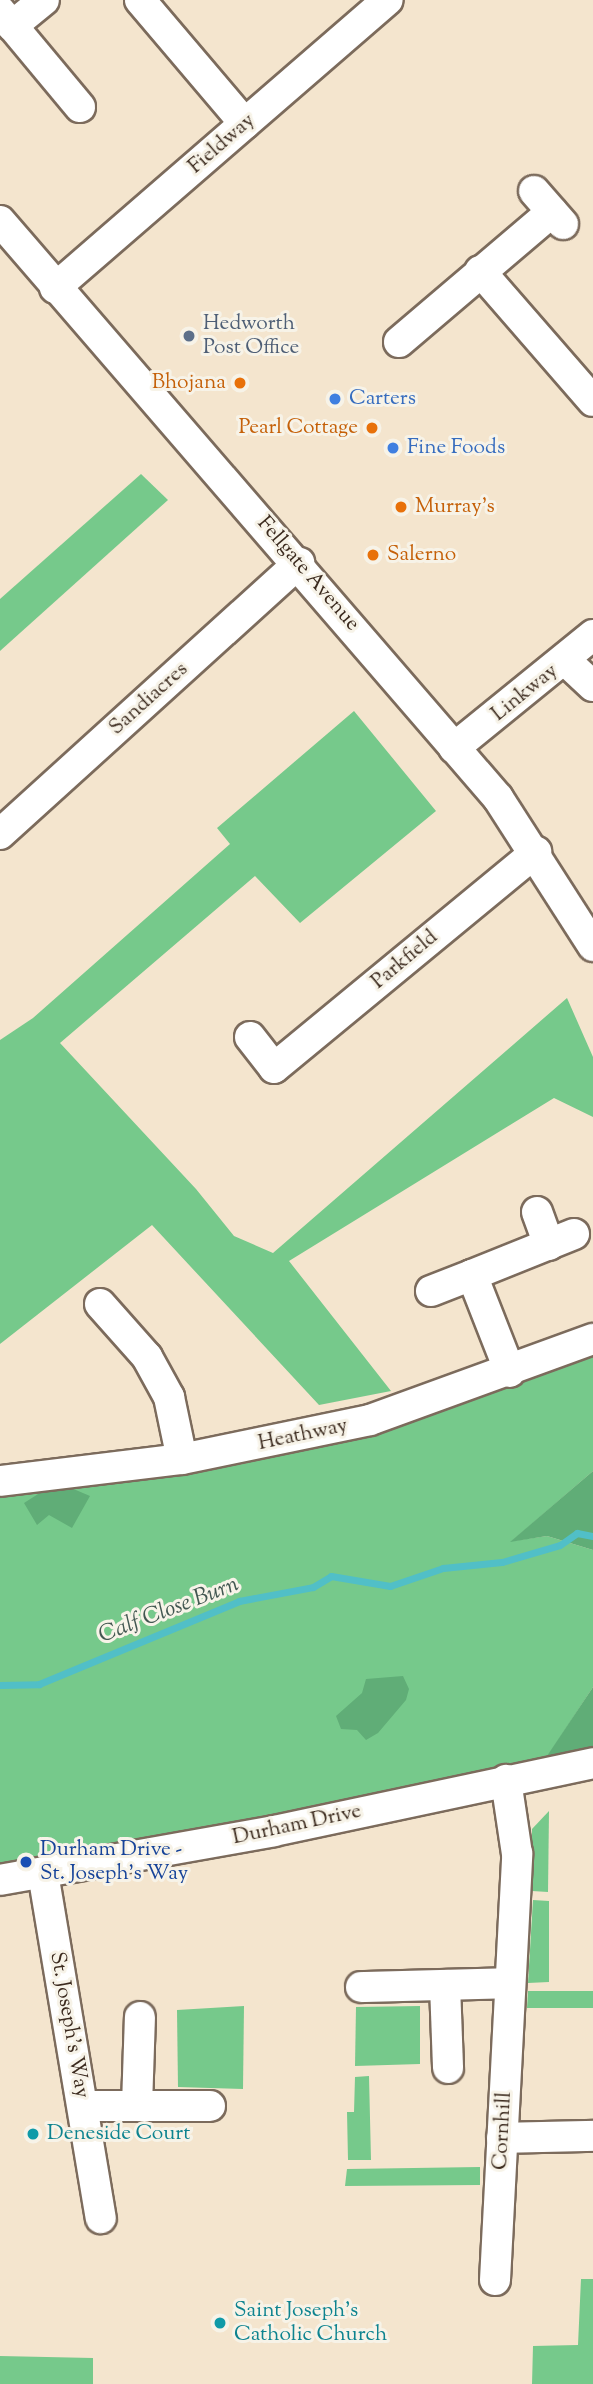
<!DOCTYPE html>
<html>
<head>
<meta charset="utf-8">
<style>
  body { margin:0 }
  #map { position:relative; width:593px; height:2384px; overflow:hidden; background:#f4e5ce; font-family:"Sorts Mill Goudy",serif }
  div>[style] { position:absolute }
  .green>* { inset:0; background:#76c98b }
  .forest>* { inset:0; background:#60ad77 }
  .stream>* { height:7px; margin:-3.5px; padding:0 3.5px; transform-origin:3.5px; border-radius:3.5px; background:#51bfc7 }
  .roads { filter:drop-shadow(2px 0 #7c6b5c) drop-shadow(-2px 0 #7c6b5c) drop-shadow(0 2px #7c6b5c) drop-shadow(0 -2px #7c6b5c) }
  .minor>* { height:30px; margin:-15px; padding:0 15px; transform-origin:15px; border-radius:15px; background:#fff }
  .dots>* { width:19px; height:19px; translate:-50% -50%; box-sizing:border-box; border:4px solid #f7f3e8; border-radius:50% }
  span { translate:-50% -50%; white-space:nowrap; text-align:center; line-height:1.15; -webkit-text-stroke:6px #f7f3e8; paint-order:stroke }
  .street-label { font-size:21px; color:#3b2a1e }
  .service-label { font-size:21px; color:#4e5e75 }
  .left { translate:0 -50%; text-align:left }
  .food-label { font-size:21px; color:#c56008 }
  .right { translate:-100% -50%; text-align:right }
  .shop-label { font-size:21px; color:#366cbe }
  .transit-label { font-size:21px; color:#164399 }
  .culture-label { font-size:21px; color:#0d838f }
  .water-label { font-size:23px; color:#425751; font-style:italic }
</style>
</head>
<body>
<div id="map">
  <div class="green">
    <i style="clip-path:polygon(141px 474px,168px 500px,0 651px,0 599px)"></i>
    <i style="clip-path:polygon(354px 711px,436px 811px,300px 923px,255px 876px,60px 1043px,196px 1189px,234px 1236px,273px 1253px,567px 998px,593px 1057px,593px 1117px,554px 1098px,289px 1261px,391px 1391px,319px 1405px,152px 1225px,0 1344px,0 1040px,33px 1018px,230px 844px,217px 828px)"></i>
    <i style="clip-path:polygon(593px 1339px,593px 1471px,512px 1541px,547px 1536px,593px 1550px,593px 1687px,544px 1762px,0 1880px,0 1488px,243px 1464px,380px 1426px)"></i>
    <i style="clip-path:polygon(549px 1811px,548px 1892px,532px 1891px,532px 1829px)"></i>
    <i style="clip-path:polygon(533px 1900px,549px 1901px,549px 1982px,528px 1983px)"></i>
    <i style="clip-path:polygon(528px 1991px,593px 1991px,593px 2008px,527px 2008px)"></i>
    <i style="clip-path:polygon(244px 2006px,243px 2089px,178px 2087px,177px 2010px)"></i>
    <i style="clip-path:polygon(420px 2006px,420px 2064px,355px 2066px,356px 2007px)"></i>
    <i style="clip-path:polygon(369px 2076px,371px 2160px,348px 2160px,347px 2112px,354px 2112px,355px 2077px)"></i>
    <i style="clip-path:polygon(480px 2167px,480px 2185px,345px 2186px,347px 2169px)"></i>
    <i style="clip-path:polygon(581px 2279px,593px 2279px,593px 2384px,532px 2384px,533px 2346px,578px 2345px)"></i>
    <i style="clip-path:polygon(0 2356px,93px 2358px,93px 2384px,0 2384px)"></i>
  </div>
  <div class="forest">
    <i style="clip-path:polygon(593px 1471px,593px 1550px,547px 1536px,510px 1542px)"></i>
    <i style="clip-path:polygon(57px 1482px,90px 1496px,72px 1528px,49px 1515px,37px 1525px,24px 1503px)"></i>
    <i style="clip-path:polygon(403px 1676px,409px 1689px,406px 1700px,378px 1733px,366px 1740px,357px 1730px,341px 1729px,336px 1716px,362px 1693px,366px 1679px)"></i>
    <i style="clip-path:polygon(593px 1687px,593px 1763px,543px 1762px)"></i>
  </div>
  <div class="stream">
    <i style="left:0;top:1685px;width:39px;rotate:-1deg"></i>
    <i style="left:39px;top:1684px;width:217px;rotate:-22.5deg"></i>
    <i style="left:239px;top:1601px;width:75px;rotate:-10.7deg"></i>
    <i style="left:313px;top:1587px;width:21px;rotate:-31deg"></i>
    <i style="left:331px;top:1576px;width:60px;rotate:9.6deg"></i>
    <i style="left:390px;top:1586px;width:56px;rotate:-18.8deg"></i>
    <i style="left:443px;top:1568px;width:59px;rotate:-5.8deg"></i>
    <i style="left:502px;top:1562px;width:60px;rotate:-16.3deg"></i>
    <i style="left:560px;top:1545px;width:21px;rotate:-35deg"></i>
    <i style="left:577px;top:1533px;width:16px;rotate:11deg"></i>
  </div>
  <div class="roads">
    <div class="minor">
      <i style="left:140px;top:0;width:162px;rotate:49.7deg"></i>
      <i style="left:0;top:11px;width:125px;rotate:50.2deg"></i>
      <i style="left:12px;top:26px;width:41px;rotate:-39.1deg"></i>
      <i style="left:534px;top:191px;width:44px;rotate:48.7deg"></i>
      <i style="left:0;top:221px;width:762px;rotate:49.2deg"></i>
      <i style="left:498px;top:798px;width:176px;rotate:57.3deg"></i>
      <i style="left:480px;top:271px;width:172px;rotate:49deg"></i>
      <i style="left:55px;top:288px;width:440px;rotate:-40.9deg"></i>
      <i style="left:399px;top:342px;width:201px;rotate:-40.4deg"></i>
      <i style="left:565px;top:660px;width:38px;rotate:43deg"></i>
      <i style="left:454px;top:748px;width:179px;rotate:-39.1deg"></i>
      <i style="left:0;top:834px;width:404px;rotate:-42.2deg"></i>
      <i style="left:250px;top:1037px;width:39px;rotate:52deg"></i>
      <i style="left:274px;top:1068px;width:340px;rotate:-39.5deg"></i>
      <i style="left:537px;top:1212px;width:35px;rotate:70deg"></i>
      <i style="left:472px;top:1275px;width:110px;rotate:-21.9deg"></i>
      <i style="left:431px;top:1291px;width:44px;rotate:-21.3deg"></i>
      <i style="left:472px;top:1275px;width:104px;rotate:68.6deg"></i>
      <i style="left:100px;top:1304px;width:71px;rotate:48.4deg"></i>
      <i style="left:147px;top:1357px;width:46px;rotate:61.2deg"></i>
      <i style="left:169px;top:1397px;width:63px;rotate:78.2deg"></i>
      <i style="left:0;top:1481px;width:183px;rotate:-6.9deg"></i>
      <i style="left:182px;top:1459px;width:192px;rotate:-11.7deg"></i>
      <i style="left:370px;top:1420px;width:237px;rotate:-20deg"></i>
      <i style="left:43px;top:1873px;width:350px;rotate:80.5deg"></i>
      <i style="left:0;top:1880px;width:278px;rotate:-10.1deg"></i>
      <i style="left:274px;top:1831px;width:326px;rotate:-12deg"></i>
      <i style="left:445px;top:1985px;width:83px;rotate:87.9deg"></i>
      <i style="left:361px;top:1987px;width:149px;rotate:-1.5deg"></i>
      <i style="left:83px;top:2106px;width:127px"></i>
      <i style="left:137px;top:2106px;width:89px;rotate:-88.1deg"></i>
      <i style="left:502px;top:2138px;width:91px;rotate:-1.3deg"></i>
      <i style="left:495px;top:2280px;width:427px;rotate:-87deg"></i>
      <i style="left:517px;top:1854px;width:75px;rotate:-98.5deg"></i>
    </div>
  </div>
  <div class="dots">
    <i style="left:189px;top:336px;background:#5c6f8a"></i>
    <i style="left:240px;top:383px;background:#e8710a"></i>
    <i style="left:335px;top:399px;background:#3f7fe0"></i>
    <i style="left:372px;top:428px;background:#e8710a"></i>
    <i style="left:393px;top:448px;background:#3f7fe0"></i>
    <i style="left:401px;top:507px;background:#e8710a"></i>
    <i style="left:373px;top:555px;background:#e8710a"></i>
    <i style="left:26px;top:1862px;background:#1a4fb4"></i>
    <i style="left:33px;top:2134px;background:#0f9aa8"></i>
    <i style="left:220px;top:2323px;background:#0f9aa8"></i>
  </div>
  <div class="street-label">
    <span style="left:222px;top:144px;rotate:-41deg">Fieldway</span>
    <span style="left:308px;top:574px;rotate:49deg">Fellgate Avenue</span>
    <span style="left:525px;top:693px;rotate:-39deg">Linkway</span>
    <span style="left:149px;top:699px;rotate:-42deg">Sandiacres</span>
    <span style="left:405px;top:960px;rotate:-40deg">Parkfield</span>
    <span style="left:303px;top:1435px;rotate:-12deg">Heathway</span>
    <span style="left:297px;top:1825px;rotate:-12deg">Durham Drive</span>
    <span style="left:69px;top:2025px;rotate:80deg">St. Joseph's Way</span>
    <span style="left:503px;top:2131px;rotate:-87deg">Cornhill</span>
  </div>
  <div class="service-label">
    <span class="left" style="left:203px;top:336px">Hedworth<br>Post Office</span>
  </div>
  <div class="food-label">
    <span class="right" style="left:226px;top:383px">Bhojana</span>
    <span class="right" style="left:358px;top:428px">Pearl Cottage</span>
    <span class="left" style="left:415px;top:507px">Murray's</span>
    <span class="left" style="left:387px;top:555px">Salerno</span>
  </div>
  <div class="shop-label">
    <span class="left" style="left:349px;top:399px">Carters</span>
    <span class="left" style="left:407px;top:448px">Fine Foods</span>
  </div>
  <div class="transit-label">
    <span class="left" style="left:40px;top:1862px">Durham Drive -<br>St. Joseph's Way</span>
  </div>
  <div class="culture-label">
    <span class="left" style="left:47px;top:2134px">Deneside Court</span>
    <span class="left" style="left:234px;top:2323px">Saint Joseph's<br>Catholic Church</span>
  </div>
  <div class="water-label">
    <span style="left:169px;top:1611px;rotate:-21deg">Calf Close Burn</span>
  </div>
</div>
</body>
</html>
